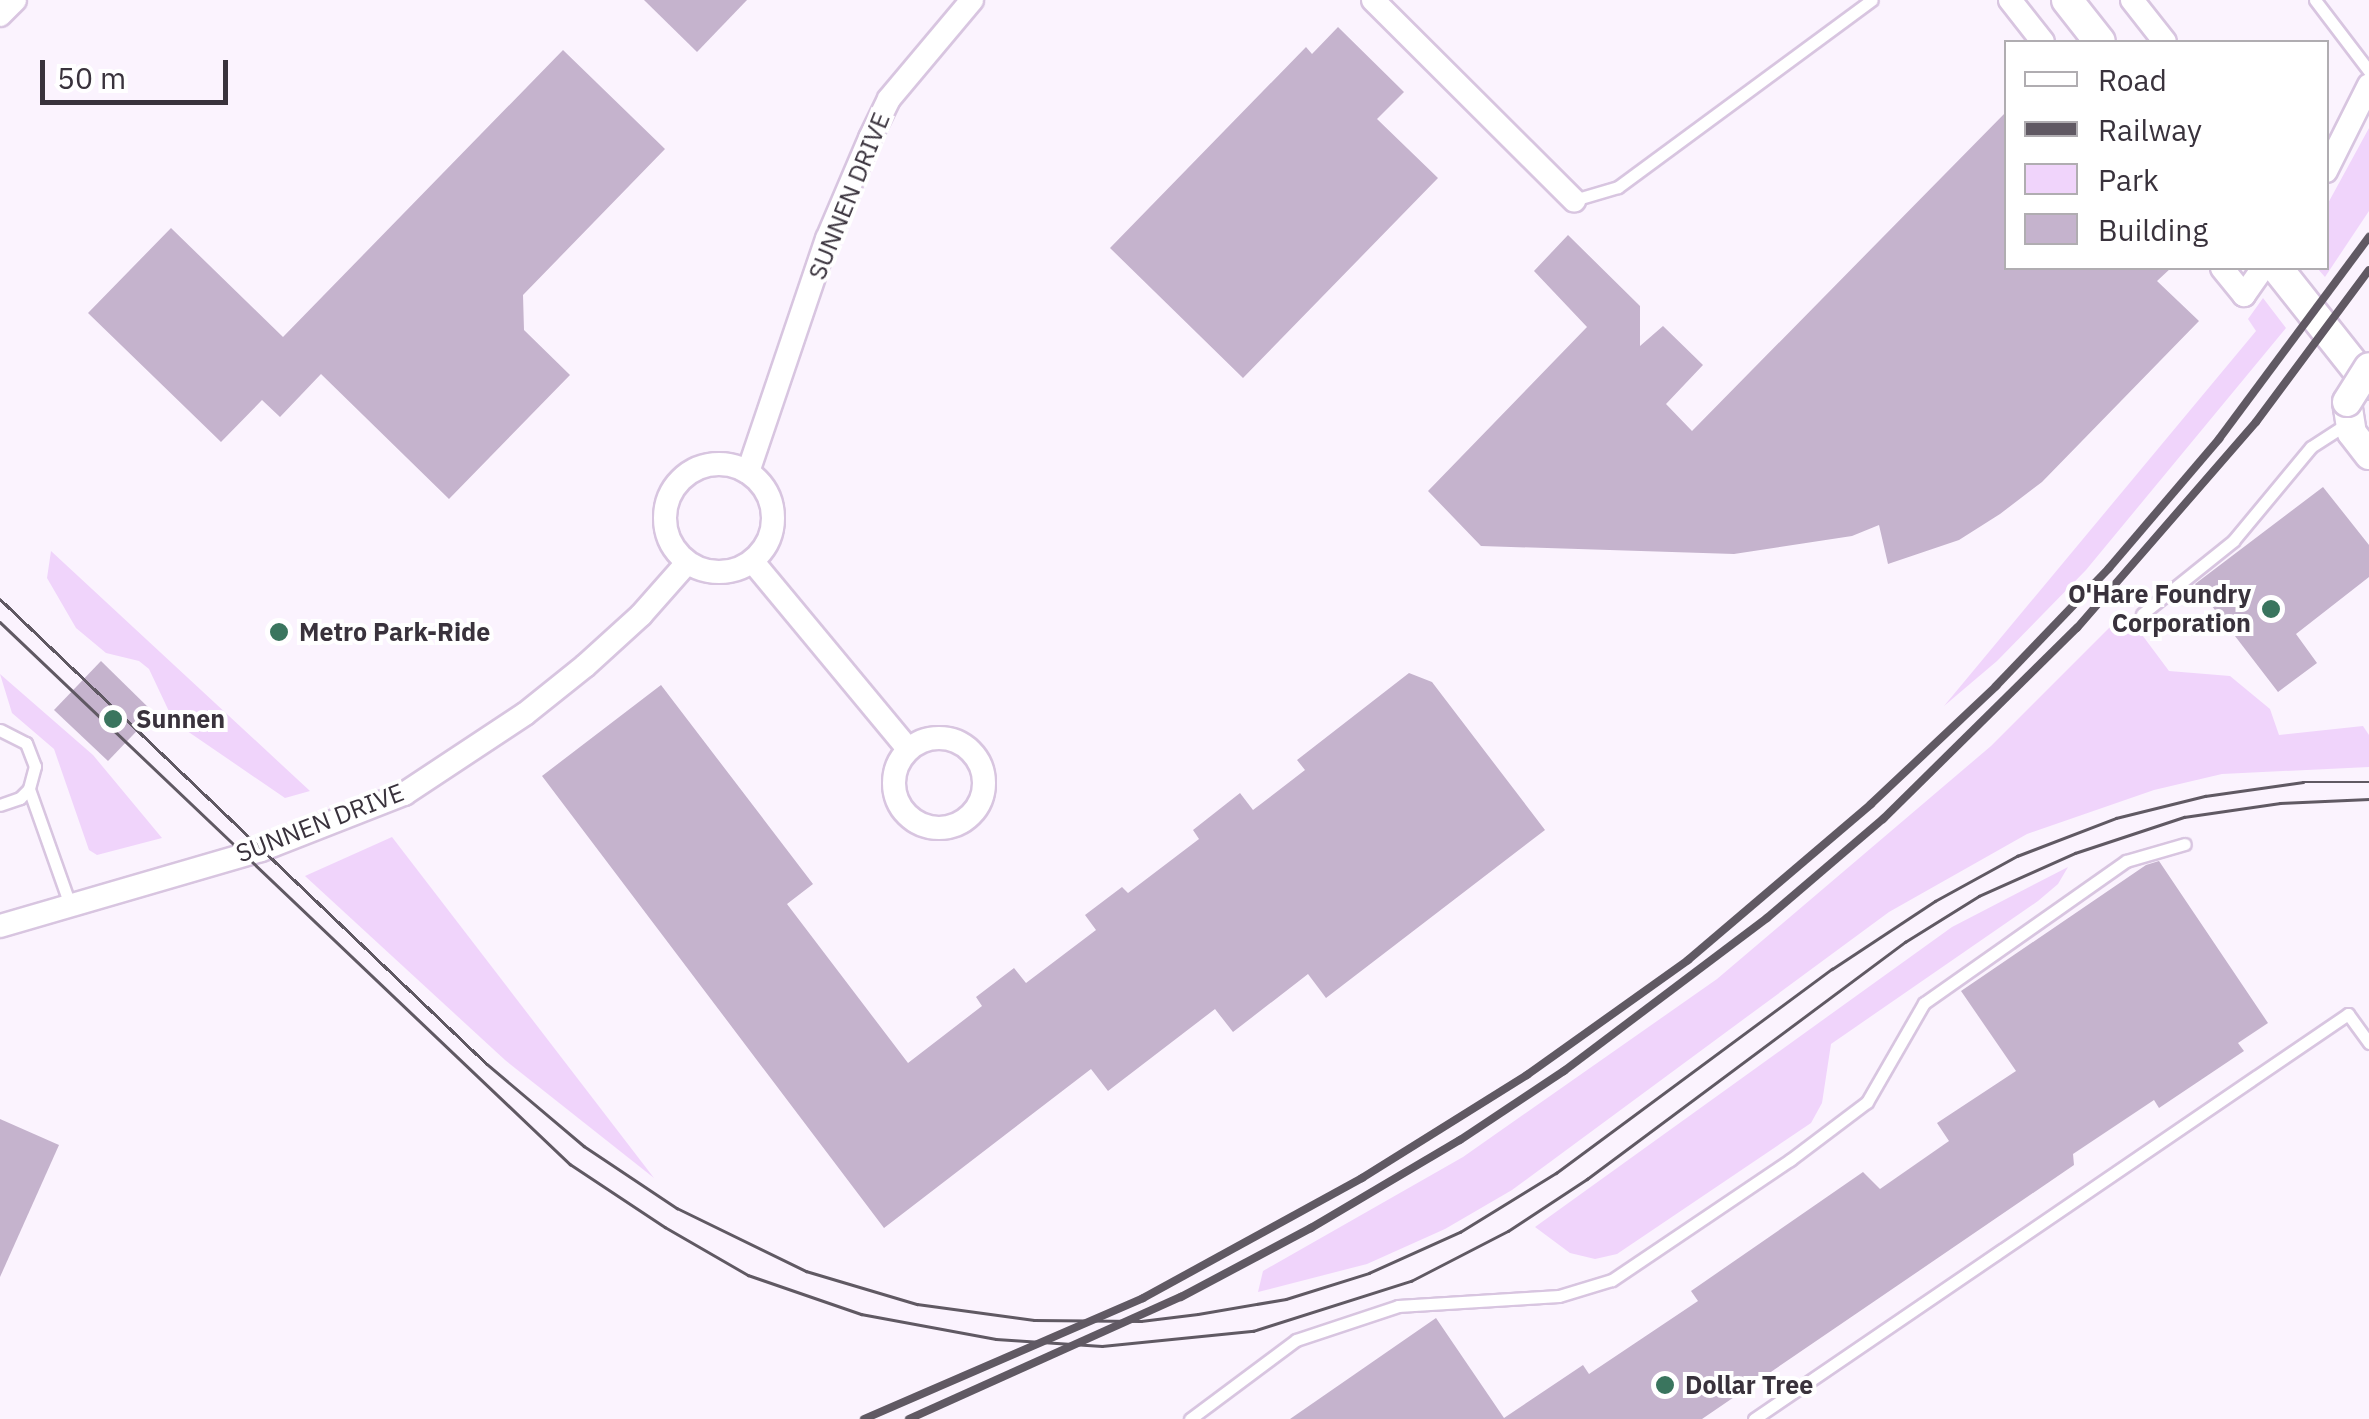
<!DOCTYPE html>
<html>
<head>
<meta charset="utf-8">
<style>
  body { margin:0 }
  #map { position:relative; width:2369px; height:1419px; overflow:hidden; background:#fbf3fe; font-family:"IBM Plex Sans",sans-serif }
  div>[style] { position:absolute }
  .green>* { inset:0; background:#f0d4fb }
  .building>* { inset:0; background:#c5b3cd }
  .roads { filter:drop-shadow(2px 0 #d8c5e0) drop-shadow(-2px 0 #d8c5e0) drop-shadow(0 2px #d8c5e0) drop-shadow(0 -2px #d8c5e0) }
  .service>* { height:11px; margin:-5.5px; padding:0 5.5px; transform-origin:5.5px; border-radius:5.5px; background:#fff }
  .minor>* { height:22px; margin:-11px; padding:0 11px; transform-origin:11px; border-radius:11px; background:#fff }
  .minor>.ring { margin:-11px; padding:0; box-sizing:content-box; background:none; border:22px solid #fff; border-radius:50% }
  .tertiary>* { height:28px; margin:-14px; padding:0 14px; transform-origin:14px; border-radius:14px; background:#fff }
  .secondary>* { height:30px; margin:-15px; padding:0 15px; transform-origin:15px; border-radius:15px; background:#fff }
  .tram>* { height:2.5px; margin:-1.25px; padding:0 1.25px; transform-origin:1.25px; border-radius:1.25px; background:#605963 }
  .rail>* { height:8px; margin:-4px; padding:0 4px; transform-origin:4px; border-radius:4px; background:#605963 }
  .bridges { filter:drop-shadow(2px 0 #d8c5e0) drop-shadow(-2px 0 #d8c5e0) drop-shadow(0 2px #d8c5e0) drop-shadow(0 -2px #d8c5e0) }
  .tertiary-bridge>* { height:28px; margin:-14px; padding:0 14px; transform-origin:14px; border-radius:14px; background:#fff }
  .dots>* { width:28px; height:28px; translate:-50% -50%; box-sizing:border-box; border:5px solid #fff; border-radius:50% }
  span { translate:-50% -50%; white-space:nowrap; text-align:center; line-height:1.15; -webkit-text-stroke:8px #fff; paint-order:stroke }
  .street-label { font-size:25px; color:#39323c }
  .poi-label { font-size:25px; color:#39323c; font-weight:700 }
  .right { translate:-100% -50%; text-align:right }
  .left { translate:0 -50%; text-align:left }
  .legend { position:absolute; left:2004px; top:40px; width:325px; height:230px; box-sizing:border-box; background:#fff; border:2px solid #b0adb1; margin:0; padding:12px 18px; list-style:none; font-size:30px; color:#39323c }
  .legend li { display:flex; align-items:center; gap:20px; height:50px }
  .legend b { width:50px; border:2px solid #b0adb1 }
  .scale { position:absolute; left:40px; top:60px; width:188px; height:45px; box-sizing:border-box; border:5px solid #39323c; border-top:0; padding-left:12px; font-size:30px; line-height:35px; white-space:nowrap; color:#39323c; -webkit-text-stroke:8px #fff; paint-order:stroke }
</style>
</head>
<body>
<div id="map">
  <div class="green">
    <i style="clip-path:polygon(2369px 128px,2369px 211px,2325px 277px,2317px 268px,2326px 268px,2327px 205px)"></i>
    <i style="clip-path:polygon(2263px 298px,2286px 328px,2086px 570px,1997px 661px,1944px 706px,2256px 331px,2248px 319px)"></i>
    <i style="clip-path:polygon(51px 551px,310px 791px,285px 798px,174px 722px,149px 669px,139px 661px,106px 653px,76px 628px,47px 578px)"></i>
    <i style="clip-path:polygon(2125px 612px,2169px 671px,2230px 676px,2270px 709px,2279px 735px,2363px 726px,2369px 735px,2369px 767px,2222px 774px,2154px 790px,2027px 834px,1889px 912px,1512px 1190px,1445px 1229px,1367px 1264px,1258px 1292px,1263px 1271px,1463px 1157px,1717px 979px,1991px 746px)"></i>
    <i style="clip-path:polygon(0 674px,93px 755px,162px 838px,97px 855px,89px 850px,54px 749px,12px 713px)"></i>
    <i style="clip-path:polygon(392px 837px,654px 1178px,505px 1060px,305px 876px)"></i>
    <i style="clip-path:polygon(2068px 867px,2058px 884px,2038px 901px,1831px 1044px,1822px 1103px,1811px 1123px,1617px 1254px,1595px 1259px,1570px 1253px,1535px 1227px,1952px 927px)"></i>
  </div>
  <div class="building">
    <i style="clip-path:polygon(644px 0,747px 0,697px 52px)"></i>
    <i style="clip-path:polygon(1338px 27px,1404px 92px,1377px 119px,1438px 178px,1243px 378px,1110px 248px,1306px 47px,1312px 54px)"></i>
    <i style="clip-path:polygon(563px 50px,665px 149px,523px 295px,524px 330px,570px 375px,449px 499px,321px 374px,280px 417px,262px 400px,221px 442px,88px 313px,171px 228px,283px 337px)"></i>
    <i style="clip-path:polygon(2006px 112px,2006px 268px,2171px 268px,2157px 281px,2199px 321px,2042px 482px,2000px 514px,1959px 540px,1888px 564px,1879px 525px,1852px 536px,1734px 554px,1481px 546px,1428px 491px,1587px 327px,1534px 271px,1568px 235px,1640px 306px,1640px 346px,1663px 326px,1703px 365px,1666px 404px,1692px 431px)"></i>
    <i style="clip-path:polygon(2323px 487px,2369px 545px,2369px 577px,2296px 634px,2317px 663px,2278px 692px,2195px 584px)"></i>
    <i style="clip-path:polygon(101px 661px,154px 713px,108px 761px,54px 710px)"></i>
    <i style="clip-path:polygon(1409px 673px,1432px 682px,1545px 830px,1326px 998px,1308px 974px,1233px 1032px,1215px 1009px,1108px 1091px,1091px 1069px,884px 1228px,542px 776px,661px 685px,813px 884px,787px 904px,908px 1063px,982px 1006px,976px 997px,1014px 968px,1026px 983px,1096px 930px,1085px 915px,1122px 887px,1128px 893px,1199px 839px,1193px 830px,1240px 793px,1253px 810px,1305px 770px,1297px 760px)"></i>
    <i style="clip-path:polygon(2159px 861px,2268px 1023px,2238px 1043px,2244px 1051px,2159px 1108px,2154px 1100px,2073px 1154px,2074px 1165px,1702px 1419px,1290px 1419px,1436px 1318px,1504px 1418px,1583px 1365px,1589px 1374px,1698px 1301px,1691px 1291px,1863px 1172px,1880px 1189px,1949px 1141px,1937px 1123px,2016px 1071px,1961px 991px,2146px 865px)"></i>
    <i style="clip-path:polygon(0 1119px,59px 1145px,0 1277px)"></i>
  </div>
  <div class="roads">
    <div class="service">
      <i style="left:2315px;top:0;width:89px;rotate:52.7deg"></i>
      <i style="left:1574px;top:200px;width:46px;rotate:-16.5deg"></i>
      <i style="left:1618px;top:187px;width:315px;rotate:-36.4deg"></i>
      <i style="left:2142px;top:614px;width:117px;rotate:-38.7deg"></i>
      <i style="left:2233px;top:541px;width:122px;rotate:-50.3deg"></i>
      <i style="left:2311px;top:447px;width:44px;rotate:-33deg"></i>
      <i style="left:0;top:730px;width:29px;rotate:27deg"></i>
      <i style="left:26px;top:743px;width:25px;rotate:69deg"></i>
      <i style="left:35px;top:766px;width:24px;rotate:105deg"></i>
      <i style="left:29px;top:789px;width:13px;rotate:135deg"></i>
      <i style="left:20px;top:798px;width:21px;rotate:161deg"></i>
      <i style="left:29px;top:789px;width:123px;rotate:70.5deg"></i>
      <i style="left:1190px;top:1419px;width:132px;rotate:-36.7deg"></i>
      <i style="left:1296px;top:1340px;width:108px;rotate:-18.4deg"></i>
      <i style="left:1398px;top:1306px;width:161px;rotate:-3.6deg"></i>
      <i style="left:1559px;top:1296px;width:55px;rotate:-16.8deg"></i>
      <i style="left:1612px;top:1280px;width:215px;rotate:-34deg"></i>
      <i style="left:1790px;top:1160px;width:96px;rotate:-37deg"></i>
      <i style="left:1867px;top:1102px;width:114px;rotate:-60.1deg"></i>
      <i style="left:1924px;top:1003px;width:247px;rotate:-35.1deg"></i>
      <i style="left:2126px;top:861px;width:61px;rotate:-16.1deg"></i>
      <i style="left:1754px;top:1419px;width:719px;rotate:-34.29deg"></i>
      <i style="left:2348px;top:1014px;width:36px;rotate:54deg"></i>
    </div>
    <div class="minor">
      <i style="left:1373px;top:0;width:284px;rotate:44.9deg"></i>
      <i style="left:2010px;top:0;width:53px;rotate:51.8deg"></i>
      <i style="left:2132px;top:0;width:53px;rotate:51.8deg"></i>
      <i style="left:0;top:15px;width:21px;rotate:-45deg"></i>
      <i style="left:2326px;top:171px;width:96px;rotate:-63.4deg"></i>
      <i style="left:2222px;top:268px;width:35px;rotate:51deg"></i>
      <i style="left:2244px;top:295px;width:33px;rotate:-55deg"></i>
      <i class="ring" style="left:665px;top:464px;width:86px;height:86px"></i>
      <i style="left:748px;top:472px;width:246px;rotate:-71.3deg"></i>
      <i style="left:827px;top:239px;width:110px;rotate:-66.9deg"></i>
      <i style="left:870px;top:138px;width:43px;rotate:-64deg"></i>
      <i style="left:889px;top:99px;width:129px;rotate:-50deg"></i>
      <i style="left:753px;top:562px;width:243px;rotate:50.3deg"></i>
      <i class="ring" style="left:894px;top:738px;width:68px;height:68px"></i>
      <i style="left:0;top:926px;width:272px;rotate:-16.2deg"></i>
      <i style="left:261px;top:850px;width:154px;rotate:-21.4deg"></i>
      <i style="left:404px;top:794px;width:145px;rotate:-33.5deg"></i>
      <i style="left:525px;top:714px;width:77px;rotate:-38.7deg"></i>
      <i style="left:585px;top:666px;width:76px;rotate:-42.3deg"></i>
      <i style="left:641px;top:615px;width:69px;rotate:-48.5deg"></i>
    </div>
    <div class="tertiary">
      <i style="left:2347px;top:402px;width:31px;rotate:81deg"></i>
      <i style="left:2352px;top:433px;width:28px;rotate:52deg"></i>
    </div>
    <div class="secondary">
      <i style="left:2067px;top:0;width:53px;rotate:51.8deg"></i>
      <i style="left:2277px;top:268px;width:148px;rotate:51.6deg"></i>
    </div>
  </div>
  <div class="tram">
    <i style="left:0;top:599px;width:673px;rotate:43.68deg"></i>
    <i style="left:487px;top:1064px;width:127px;rotate:40.2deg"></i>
    <i style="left:584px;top:1146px;width:112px;rotate:33.7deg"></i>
    <i style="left:677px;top:1208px;width:144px;rotate:26deg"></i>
    <i style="left:806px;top:1271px;width:116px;rotate:16.6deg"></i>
    <i style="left:917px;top:1304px;width:118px;rotate:7.8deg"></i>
    <i style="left:1034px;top:1320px;width:107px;rotate:0.5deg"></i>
    <i style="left:1141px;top:1321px;width:57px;rotate:-7deg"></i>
    <i style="left:1198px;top:1314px;width:89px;rotate:-9.7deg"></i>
    <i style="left:1286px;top:1299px;width:87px;rotate:-17.4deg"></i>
    <i style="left:1369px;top:1273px;width:100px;rotate:-24.3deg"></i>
    <i style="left:1460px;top:1232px;width:113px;rotate:-31.6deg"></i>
    <i style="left:1556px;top:1173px;width:343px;rotate:-36.5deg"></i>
    <i style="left:1832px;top:969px;width:123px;rotate:-33.4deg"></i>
    <i style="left:1935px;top:901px;width:94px;rotate:-28.8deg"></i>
    <i style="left:2017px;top:856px;width:106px;rotate:-21deg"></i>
    <i style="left:2116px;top:818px;width:92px;rotate:-13.9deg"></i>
    <i style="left:2205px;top:796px;width:99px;rotate:-8.1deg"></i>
    <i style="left:2303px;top:782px;width:66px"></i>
    <i style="left:0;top:622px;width:787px;rotate:43.56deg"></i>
    <i style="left:570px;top:1164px;width:114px;rotate:33.6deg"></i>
    <i style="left:665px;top:1227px;width:96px;rotate:30deg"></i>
    <i style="left:748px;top:1275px;width:120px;rotate:19deg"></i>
    <i style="left:861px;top:1314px;width:137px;rotate:10.5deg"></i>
    <i style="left:996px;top:1339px;width:106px;rotate:3.8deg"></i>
    <i style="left:1102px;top:1346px;width:152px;rotate:-5.7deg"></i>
    <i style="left:1253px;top:1331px;width:166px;rotate:-17.6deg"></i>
    <i style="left:1411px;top:1281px;width:109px;rotate:-27.3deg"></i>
    <i style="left:1508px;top:1231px;width:95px;rotate:-33.4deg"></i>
    <i style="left:1587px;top:1179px;width:397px;rotate:-36.7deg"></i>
    <i style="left:1905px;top:942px;width:87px;rotate:-31.9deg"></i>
    <i style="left:1979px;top:896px;width:105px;rotate:-24.1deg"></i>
    <i style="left:2075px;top:853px;width:115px;rotate:-18.3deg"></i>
    <i style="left:2184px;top:817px;width:97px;rotate:-8.3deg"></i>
    <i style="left:2280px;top:803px;width:89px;rotate:-2.6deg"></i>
  </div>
  <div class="rail">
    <i style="left:864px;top:1419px;width:304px;rotate:-23.4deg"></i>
    <i style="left:1143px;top:1298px;width:250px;rotate:-28.7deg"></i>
    <i style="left:1362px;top:1178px;width:195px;rotate:-32deg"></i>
    <i style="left:1527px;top:1075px;width:198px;rotate:-35.5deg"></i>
    <i style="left:1688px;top:960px;width:240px;rotate:-40.4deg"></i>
    <i style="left:1871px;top:804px;width:172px;rotate:-43.3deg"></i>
    <i style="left:1996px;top:686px;width:163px;rotate:-46.2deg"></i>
    <i style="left:2109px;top:568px;width:170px;rotate:-49.5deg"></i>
    <i style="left:2219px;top:439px;width:252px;rotate:-53.4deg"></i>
    <i style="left:909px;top:1419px;width:298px;rotate:-24.2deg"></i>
    <i style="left:1181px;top:1297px;width:147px;rotate:-28deg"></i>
    <i style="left:1311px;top:1228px;width:173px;rotate:-30.6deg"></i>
    <i style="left:1460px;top:1140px;width:125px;rotate:-33.6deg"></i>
    <i style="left:1564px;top:1071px;width:254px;rotate:-37deg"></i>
    <i style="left:1767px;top:918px;width:153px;rotate:-40.5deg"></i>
    <i style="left:1883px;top:819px;width:272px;rotate:-44.6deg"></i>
    <i style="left:2077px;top:628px;width:273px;rotate:-49deg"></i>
    <i style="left:2256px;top:422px;width:189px;rotate:-53.4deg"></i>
  </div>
  <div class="bridges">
    <div class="tertiary-bridge">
      <i style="left:2347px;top:402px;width:41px;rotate:-57.8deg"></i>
    </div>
  </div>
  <div class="dots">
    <i style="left:2271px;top:609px;background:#3a755e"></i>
    <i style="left:279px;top:632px;background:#3a755e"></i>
    <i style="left:113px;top:719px;background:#3a755e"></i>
    <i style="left:1665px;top:1385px;background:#3a755e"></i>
  </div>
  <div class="street-label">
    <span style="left:849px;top:196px;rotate:-68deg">SUNNEN DRIVE</span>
    <span style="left:320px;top:823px;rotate:-21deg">SUNNEN DRIVE</span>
  </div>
  <div class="poi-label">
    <span class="right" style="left:2251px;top:609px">O'Hare Foundry<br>Corporation</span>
    <span class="left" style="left:299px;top:632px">Metro Park-Ride</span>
    <span class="left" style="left:136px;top:719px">Sunnen</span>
    <span class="left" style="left:1685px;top:1385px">Dollar Tree</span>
  </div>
  <ul class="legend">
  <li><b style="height:12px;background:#fff"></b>Road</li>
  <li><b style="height:12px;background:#605963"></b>Railway</li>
  <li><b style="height:28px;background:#f0d4fb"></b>Park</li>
  <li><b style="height:28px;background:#c5b3cd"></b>Building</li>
  </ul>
  <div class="scale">50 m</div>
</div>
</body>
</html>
